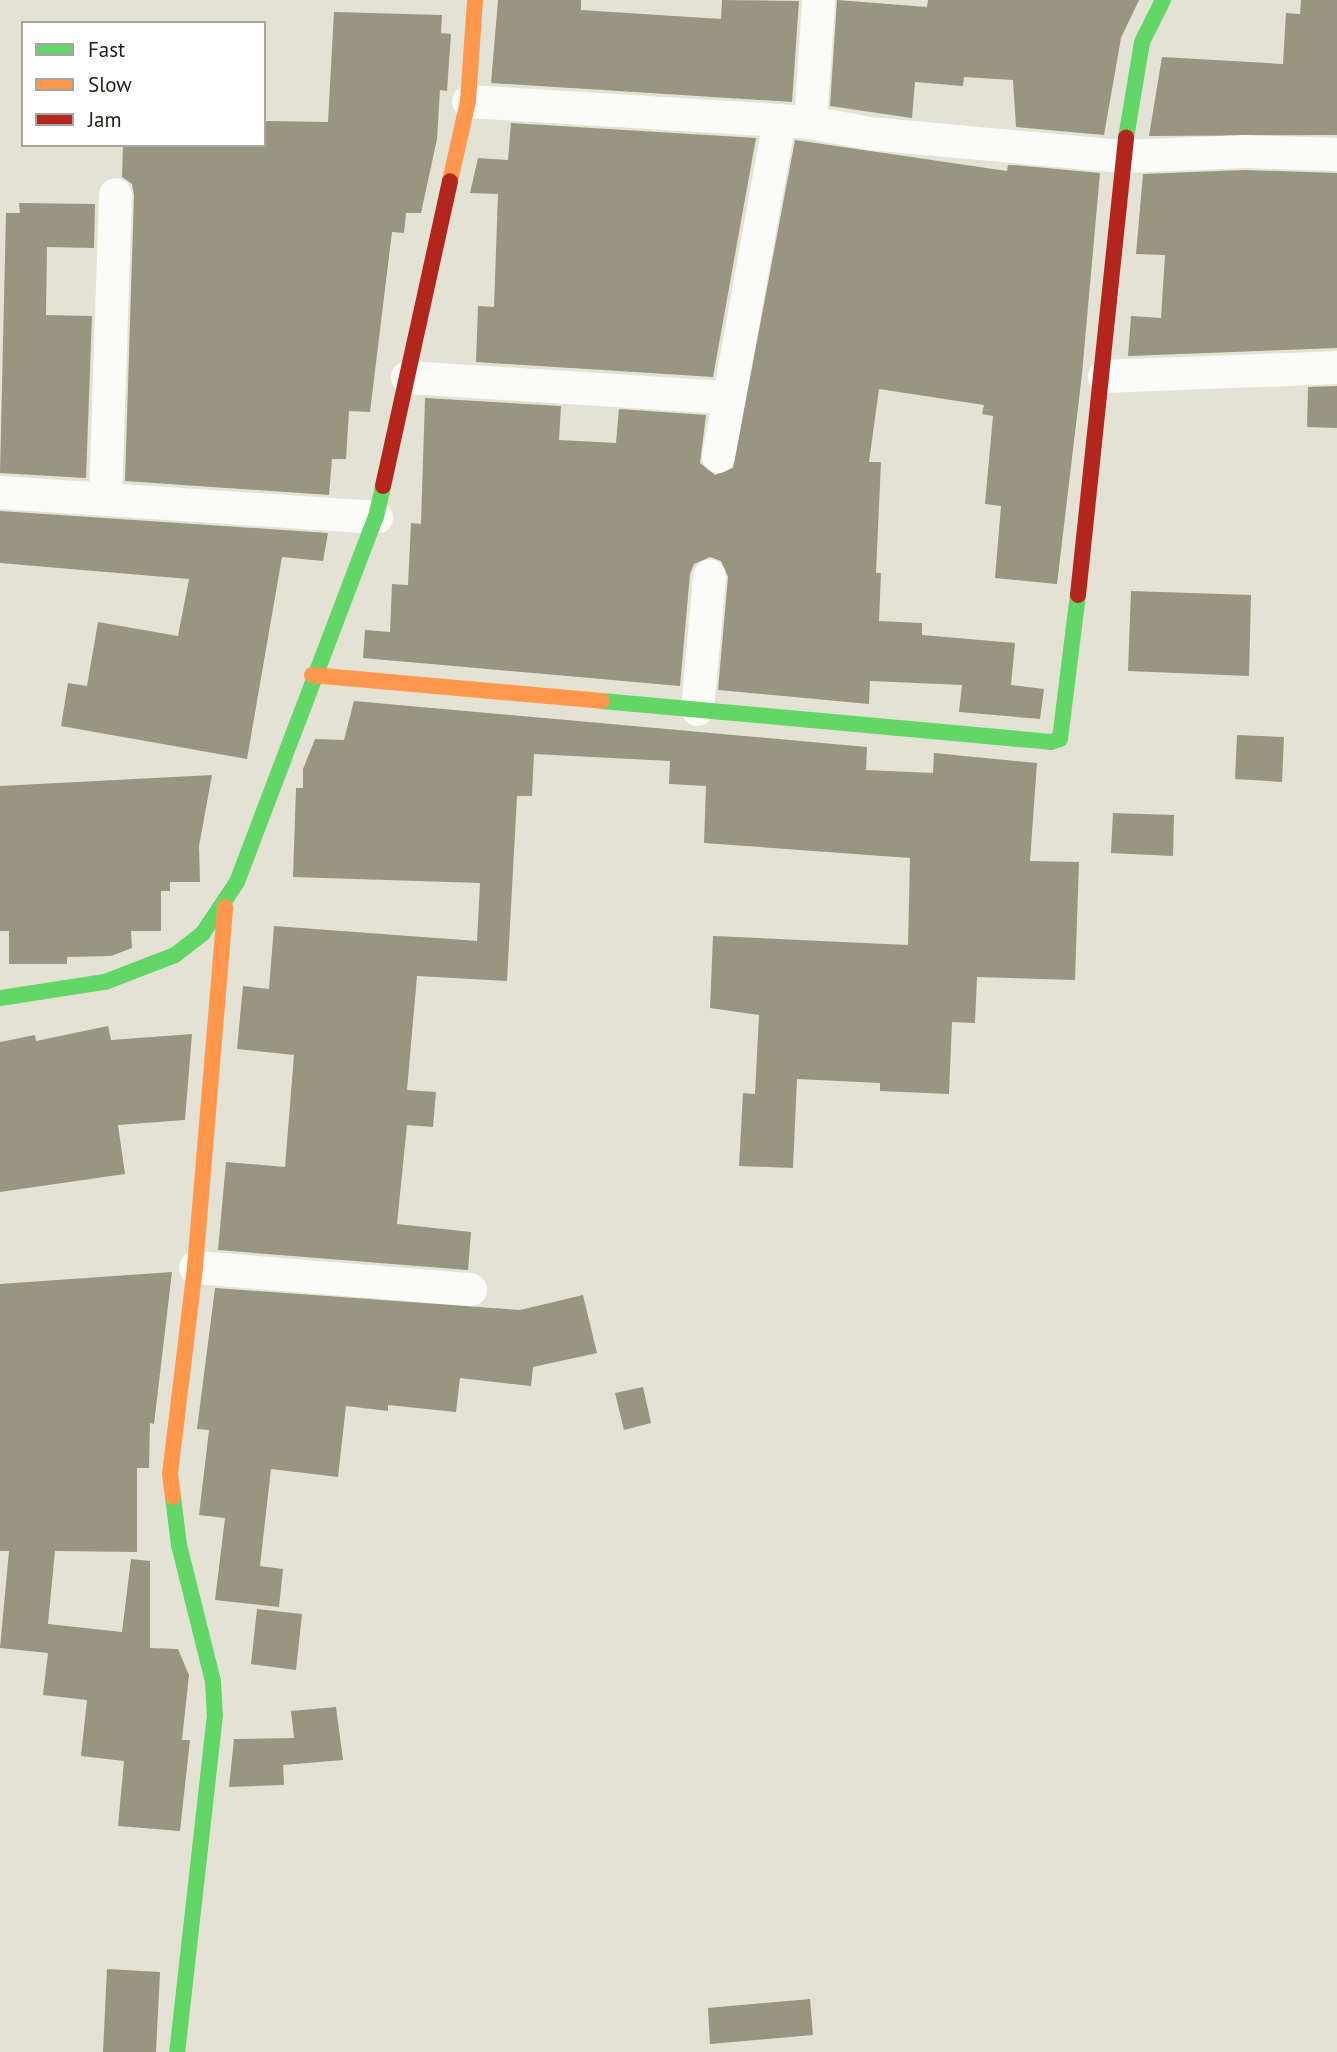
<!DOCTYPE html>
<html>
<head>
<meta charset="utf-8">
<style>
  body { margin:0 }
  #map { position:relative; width:1337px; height:2052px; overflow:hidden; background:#e3e2d4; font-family:"PT Sans",sans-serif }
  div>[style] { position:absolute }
  .building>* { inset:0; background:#989680 }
  .street>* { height:33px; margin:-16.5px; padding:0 16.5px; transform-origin:16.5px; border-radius:16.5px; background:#fbfbf9 }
  .fast>* { height:16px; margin:-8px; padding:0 8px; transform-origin:8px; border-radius:8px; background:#63d668 }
  .slow>* { height:16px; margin:-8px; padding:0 8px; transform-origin:8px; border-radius:8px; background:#ff974d }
  .jam>* { height:16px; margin:-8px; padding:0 8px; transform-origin:8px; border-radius:8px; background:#b3261e }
  span { translate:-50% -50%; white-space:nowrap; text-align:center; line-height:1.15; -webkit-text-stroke:5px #fff; paint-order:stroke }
  .legend { position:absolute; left:21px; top:21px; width:245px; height:126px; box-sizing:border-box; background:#fff; border:2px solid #a6a5a2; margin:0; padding:9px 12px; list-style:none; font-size:21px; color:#201f16 }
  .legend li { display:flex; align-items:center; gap:14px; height:35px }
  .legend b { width:35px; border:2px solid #a6a5a2 }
</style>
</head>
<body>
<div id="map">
  <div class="building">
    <i style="clip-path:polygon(498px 0,581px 0,581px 10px,721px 19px,722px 0,799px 1px,792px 102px,491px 83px)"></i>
    <i style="clip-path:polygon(837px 0,927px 7px,928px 0,1139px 0,1121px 38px,1104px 135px,1016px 127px,1013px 80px,964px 77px,963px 86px,915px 82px,912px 118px,830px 106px)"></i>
    <i style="clip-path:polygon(1301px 0,1337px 0,1337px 135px,1149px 136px,1162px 57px,1283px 64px,1286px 13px,1300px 14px)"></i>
    <i style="clip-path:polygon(334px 12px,442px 15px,441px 33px,451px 34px,447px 91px,440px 90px,437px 139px,421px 213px,406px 213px,404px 233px,392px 232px,370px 412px,349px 411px,346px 459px,332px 459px,329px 495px,125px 481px,134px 195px,132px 184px,122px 177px,123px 145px,264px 145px,264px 121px,328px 122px)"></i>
    <i style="clip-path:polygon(511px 123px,756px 138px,713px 377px,476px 362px,478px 306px,494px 307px,498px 194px,470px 193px,478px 158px,508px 160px)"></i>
    <i style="clip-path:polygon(795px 140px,1007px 171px,1008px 165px,1013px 165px,1100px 173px,1082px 374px,1057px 584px,995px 578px,1001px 506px,985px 504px,993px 416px,982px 414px,984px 405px,879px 389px,869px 462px,881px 462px,876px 573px,881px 573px,879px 621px,922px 623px,922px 635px,1015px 643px,1011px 685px,1044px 689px,1040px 719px,959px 712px,962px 685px,870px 681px,869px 704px,718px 690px,728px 577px,721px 561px,710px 557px,694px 564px,690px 574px,680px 686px,363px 658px,365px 630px,390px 632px,392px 584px,408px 585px,411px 523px,421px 524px,425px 398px,561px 406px,559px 440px,616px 443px,619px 409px,706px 415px,700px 463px,715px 475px,733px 468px)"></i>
    <i style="clip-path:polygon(1245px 170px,1337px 173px,1337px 348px,1128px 356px,1131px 316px,1161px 318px,1165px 255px,1136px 254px,1143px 174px)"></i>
    <i style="clip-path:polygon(19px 203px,95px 204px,94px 248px,47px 247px,46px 315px,92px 316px,86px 478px,0 473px,6px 213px,20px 213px)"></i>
    <i style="clip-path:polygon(1337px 386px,1337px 428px,1307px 427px,1308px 387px)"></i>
    <i style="clip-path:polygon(0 511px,328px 533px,323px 561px,282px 557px,247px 759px,61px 726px,68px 683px,87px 686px,98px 622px,178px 636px,189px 579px,0 563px)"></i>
    <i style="clip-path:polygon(1131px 591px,1251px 595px,1249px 676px,1128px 671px)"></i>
    <i style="clip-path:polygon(354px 701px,867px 747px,866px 770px,933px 773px,934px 753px,1037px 763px,1030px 861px,1079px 862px,1075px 980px,977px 977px,975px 1023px,952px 1022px,949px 1094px,880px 1091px,880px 1083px,797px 1079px,793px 1168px,739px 1166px,743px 1093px,755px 1094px,759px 1015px,710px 1008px,713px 936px,908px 945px,910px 858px,704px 843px,706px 786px,669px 784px,670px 761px,534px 754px,532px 796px,517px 796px,507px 981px,417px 976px,407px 1090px,436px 1092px,433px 1127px,407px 1125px,397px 1224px,471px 1232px,468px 1270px,218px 1250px,226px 1162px,285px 1167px,294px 1055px,237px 1049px,243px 986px,269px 989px,274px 926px,477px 941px,480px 883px,293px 877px,296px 788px,303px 788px,303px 769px,315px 739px,344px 740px)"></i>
    <i style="clip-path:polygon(1237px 735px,1284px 737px,1282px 782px,1235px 779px)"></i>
    <i style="clip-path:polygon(212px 775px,199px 846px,200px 882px,170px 882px,170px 891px,161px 891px,161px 931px,131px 931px,132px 948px,111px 956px,67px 957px,67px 964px,9px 964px,9px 931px,0 931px,0 786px)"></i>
    <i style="clip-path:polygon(1113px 813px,1174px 815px,1173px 856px,1111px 853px)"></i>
    <i style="clip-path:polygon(108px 1026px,111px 1040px,192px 1034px,185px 1120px,118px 1125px,125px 1174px,0 1192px,0 1042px,35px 1035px,36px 1041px)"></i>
    <i style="clip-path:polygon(172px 1272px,154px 1424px,150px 1423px,149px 1468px,137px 1468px,137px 1552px,55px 1551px,48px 1624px,122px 1632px,131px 1559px,150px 1561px,150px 1648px,178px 1649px,189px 1675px,182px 1740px,190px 1740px,180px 1831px,118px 1826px,124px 1761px,81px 1756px,87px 1700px,43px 1695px,48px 1653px,0 1648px,9px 1551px,0 1551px,0 1284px)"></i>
    <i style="clip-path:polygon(215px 1288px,520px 1310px,583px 1295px,597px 1353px,533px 1367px,531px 1386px,460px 1378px,456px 1412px,388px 1405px,388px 1411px,346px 1406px,338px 1477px,271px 1469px,260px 1566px,283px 1569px,279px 1607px,215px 1600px,225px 1518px,199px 1515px,209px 1430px,197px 1429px)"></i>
    <i style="clip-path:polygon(643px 1387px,651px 1423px,624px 1430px,615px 1393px)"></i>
    <i style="clip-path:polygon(257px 1609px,302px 1614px,296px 1670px,251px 1664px)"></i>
    <i style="clip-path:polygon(336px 1707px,343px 1760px,283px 1765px,284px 1785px,229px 1787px,234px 1739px,294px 1738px,291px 1711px)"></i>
    <i style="clip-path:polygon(107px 1969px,160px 1972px,156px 2052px,103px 2052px)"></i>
    <i style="clip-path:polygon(810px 1999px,813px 2035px,710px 2044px,708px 2008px)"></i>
  </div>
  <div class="street">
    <i style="left:468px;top:101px;width:343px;rotate:3.5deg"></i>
    <i style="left:810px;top:122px;width:60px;rotate:10.6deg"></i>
    <i style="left:869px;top:133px;width:255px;rotate:5.2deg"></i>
    <i style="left:1123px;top:156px;width:122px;rotate:-2.3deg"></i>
    <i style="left:1245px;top:151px;width:92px;rotate:1.9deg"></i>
    <i style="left:810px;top:122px;width:122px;rotate:-86.2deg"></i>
    <i style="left:1104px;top:376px;width:233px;rotate:-2.2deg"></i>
    <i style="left:407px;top:377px;width:322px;rotate:3.6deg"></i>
    <i style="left:718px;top:456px;width:341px;rotate:-79.7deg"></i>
    <i style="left:0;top:492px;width:377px;rotate:3.8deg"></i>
    <i style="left:105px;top:497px;width:303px;rotate:-88.1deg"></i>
    <i style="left:697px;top:709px;width:134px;rotate:-84.8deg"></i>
    <i style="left:195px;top:1267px;width:276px;rotate:4.6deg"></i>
  </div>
  <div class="fast">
    <i style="left:1126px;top:138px;width:97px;rotate:-80.5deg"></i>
    <i style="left:1142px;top:42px;width:47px;rotate:-63.4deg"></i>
    <i style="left:602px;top:701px;width:451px;rotate:5.2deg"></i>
    <i style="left:1051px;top:742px;width:9px;rotate:-18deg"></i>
    <i style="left:1060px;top:739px;width:145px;rotate:-82.9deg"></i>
    <i style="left:0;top:998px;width:106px;rotate:-8.7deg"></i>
    <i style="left:105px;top:982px;width:75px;rotate:-21.1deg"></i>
    <i style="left:175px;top:955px;width:36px;rotate:-38deg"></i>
    <i style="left:203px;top:933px;width:61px;rotate:-56.3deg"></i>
    <i style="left:237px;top:882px;width:391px;rotate:-69.2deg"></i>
    <i style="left:376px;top:517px;width:32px;rotate:-77deg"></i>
    <i style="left:173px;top:1497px;width:48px;rotate:82.9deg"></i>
    <i style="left:179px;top:1545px;width:140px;rotate:76deg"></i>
    <i style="left:213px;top:1681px;width:34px;rotate:87deg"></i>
    <i style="left:215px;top:1715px;width:339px;rotate:96.4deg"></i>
  </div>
  <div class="slow">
    <i style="left:450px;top:181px;width:82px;rotate:-77.3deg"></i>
    <i style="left:468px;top:101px;width:101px;rotate:-86deg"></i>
    <i style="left:312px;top:675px;width:291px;rotate:5.1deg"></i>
    <i style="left:173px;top:1497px;width:23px;rotate:-97deg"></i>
    <i style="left:170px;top:1474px;width:209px;rotate:-83.1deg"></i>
    <i style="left:195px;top:1267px;width:361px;rotate:-85.2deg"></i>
  </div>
  <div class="jam">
    <i style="left:383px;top:486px;width:312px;rotate:-77.6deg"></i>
    <i style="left:1078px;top:595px;width:460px;rotate:-84deg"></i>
  </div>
  <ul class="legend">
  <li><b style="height:9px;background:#63d668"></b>Fast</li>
  <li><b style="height:9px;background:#ff974d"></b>Slow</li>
  <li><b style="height:9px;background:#b3261e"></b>Jam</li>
  </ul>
</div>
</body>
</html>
